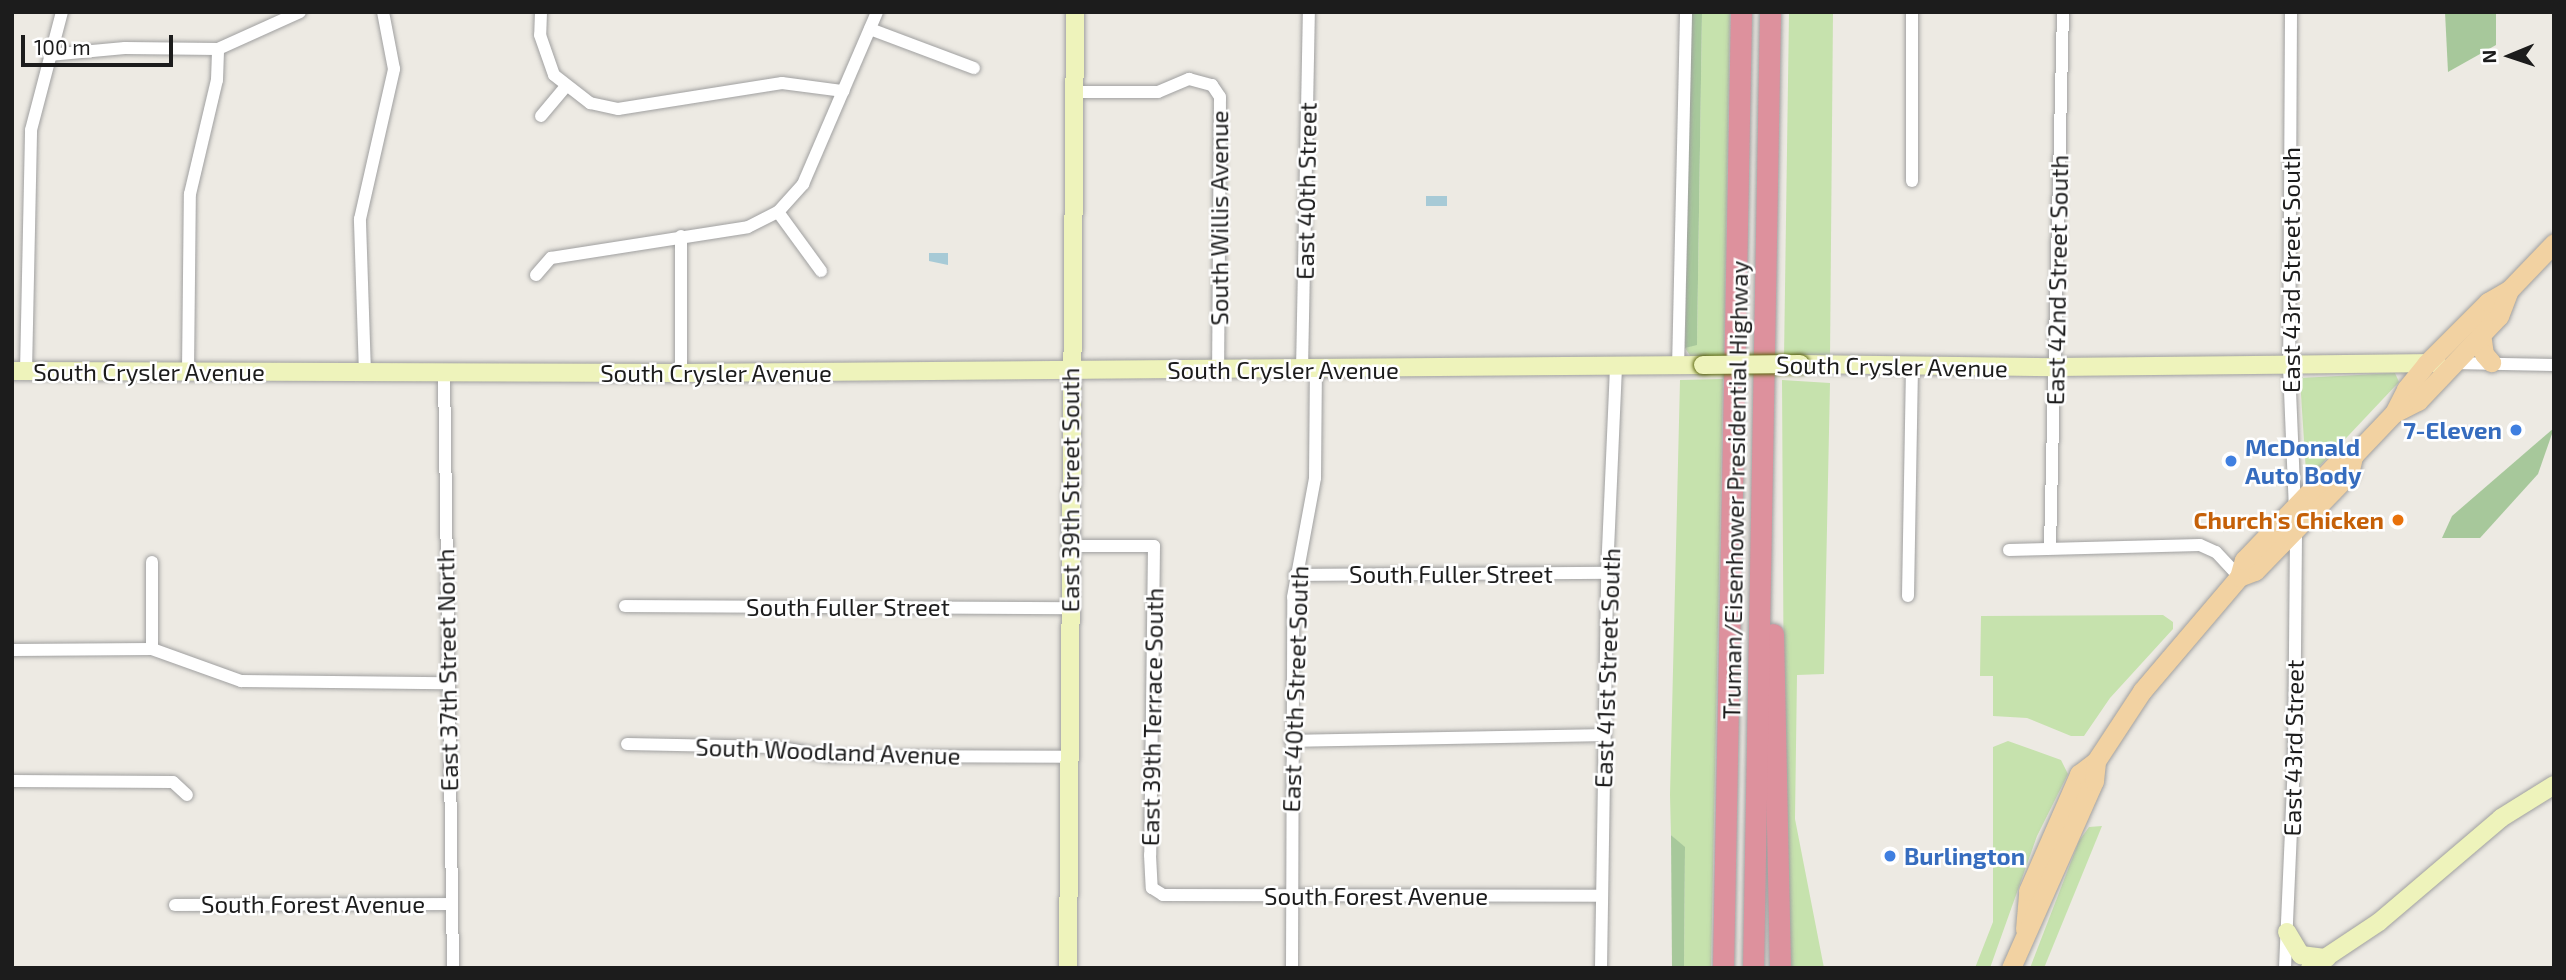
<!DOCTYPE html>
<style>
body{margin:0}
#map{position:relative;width:2566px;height:980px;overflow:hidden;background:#edeae3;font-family:"Exo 2",sans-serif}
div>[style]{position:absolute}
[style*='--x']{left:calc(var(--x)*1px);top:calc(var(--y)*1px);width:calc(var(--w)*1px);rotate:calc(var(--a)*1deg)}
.grass>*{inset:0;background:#c6e2ad}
.forest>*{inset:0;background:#a7c89b}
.water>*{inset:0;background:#a7cad6}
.roads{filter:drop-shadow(0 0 2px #a0a0a0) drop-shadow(0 0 2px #a0a0a0)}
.street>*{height:12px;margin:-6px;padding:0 6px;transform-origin:6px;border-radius:6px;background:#fff}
.secondary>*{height:18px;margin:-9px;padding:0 9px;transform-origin:9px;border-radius:9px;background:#eef3bb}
.primary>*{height:19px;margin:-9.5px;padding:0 9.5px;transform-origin:9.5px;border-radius:9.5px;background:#f2d2a2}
.highway>*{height:21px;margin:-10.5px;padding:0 10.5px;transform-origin:10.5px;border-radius:10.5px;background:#dd919d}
.bridges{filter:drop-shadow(0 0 2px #5b670f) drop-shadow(0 0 2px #5b670f)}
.secondary-bridge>*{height:18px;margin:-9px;padding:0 9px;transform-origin:9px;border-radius:9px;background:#eef3bb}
.dots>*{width:19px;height:19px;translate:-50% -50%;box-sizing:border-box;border:4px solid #fff;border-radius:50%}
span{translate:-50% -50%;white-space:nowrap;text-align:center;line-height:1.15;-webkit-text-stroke:5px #fff;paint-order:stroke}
.street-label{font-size:24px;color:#1c1c1c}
.shop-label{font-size:24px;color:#366cbe;font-weight:700}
.right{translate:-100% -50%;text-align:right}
.left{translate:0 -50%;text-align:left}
.food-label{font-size:24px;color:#c56008;font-weight:700}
.frame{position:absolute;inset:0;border:14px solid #1c1c1c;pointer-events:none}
.north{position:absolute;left:2475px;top:21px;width:70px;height:70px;-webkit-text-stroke:5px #fff;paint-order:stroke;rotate:268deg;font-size:19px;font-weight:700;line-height:28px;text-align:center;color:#1c1c1c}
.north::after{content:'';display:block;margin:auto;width:24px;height:32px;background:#1c1c1c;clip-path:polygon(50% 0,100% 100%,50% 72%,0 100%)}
.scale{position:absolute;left:21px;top:35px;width:152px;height:32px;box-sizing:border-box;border:4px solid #1c1c1c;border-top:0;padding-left:9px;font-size:21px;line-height:24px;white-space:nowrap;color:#1c1c1c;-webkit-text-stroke:5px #fff;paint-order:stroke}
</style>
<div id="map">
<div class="grass">
<div style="clip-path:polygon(1702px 12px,1730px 12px,1724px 359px,1691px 357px,1685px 348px,1697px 344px)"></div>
<div style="clip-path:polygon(1789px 12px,1833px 12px,1830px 359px,1784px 358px)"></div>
<div style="clip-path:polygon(2395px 373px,2399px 382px,2315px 471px,2306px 473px,2300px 378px)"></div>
<div style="clip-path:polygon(1723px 379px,1711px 968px,1684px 968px,1685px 848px,1671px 835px,1670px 795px,1680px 380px)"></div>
<div style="clip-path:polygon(1782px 380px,1830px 383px,1824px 674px,1797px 675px,1795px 819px,1824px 968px,1791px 968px,1784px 737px)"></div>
<div style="clip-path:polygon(2163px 615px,2173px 622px,2173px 629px,2110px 698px,2084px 736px,2071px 736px,2027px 718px,1993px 716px,1993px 676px,1980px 676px,1981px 616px)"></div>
<div style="clip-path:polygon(2008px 741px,2061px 760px,2068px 774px,2037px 836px,1990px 968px,1975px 968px,1993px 922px,1993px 747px)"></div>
<div style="clip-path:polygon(2102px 826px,2044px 968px,2030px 968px,2079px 841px,2089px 827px)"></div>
</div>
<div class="forest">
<div style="clip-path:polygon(1691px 12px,1702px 12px,1697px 345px,1685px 348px)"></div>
<div style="clip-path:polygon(2445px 12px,2496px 12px,2496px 45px,2448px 72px)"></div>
<div style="clip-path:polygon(2554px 428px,2538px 474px,2480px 538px,2442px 538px,2452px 516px)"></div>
<div style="clip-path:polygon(1671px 835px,1685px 847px,1684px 968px,1672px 968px)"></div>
</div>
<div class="water">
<div style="clip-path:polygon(1426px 196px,1447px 196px,1447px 206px,1426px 206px)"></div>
<div style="clip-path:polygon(929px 253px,948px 253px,948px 265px,929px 261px)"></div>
</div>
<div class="roads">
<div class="street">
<div style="--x:541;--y:12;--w:23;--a:92"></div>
<div style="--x:540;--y:35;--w:42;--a:70.7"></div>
<div style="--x:554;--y:75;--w:46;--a:37.9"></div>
<div style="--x:590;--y:103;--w:29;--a:12"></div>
<div style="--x:618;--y:109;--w:166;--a:-9"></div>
<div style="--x:782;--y:83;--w:62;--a:7.5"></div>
<div style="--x:2291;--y:12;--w:355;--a:90.3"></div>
<div style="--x:2289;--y:367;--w:142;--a:87.6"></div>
<div style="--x:870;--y:29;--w:111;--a:20.6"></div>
<div style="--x:49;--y:55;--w:76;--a:-5.3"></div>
<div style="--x:125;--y:48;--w:93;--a:0.6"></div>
<div style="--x:218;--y:49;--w:90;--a:-24.3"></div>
<div style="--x:1074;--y:92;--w:84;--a:0"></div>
<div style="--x:1158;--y:92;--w:34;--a:-23"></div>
<div style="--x:1189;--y:79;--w:24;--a:15"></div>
<div style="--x:1212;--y:85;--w:14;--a:56"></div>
<div style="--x:1220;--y:97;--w:273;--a:90.4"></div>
<div style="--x:541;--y:116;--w:38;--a:-50"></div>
<div style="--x:1912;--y:181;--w:169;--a:-90"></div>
<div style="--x:778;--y:212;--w:73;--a:53.9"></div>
<div style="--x:536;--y:275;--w:23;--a:-49"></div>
<div style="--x:551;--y:258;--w:199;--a:-8.9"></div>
<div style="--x:748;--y:227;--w:34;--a:-27"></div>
<div style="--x:778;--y:212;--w:38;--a:-48"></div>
<div style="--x:803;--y:184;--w:187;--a:-66.7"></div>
<div style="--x:2453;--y:363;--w:101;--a:1.1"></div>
<div style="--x:1678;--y:368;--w:356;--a:-88.7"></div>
<div style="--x:1302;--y:370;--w:358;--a:-88.9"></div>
<div style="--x:26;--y:372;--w:242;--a:-88.8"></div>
<div style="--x:31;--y:130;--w:122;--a:-75.3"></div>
<div style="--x:188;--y:372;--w:178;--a:-89.4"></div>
<div style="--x:190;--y:194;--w:117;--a:-76.7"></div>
<div style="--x:217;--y:80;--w:31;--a:-88"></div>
<div style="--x:365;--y:373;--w:154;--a:-91.9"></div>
<div style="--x:360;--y:219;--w:154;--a:-77.2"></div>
<div style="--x:394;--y:69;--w:58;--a:-100.9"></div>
<div style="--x:444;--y:373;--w:595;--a:89.13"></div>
<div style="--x:681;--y:373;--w:137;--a:-90"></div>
<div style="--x:1070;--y:546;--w:84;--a:0"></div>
<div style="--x:1154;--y:546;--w:309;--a:90.7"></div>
<div style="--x:1150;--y:855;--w:33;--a:87"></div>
<div style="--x:1152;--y:888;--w:13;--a:32"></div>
<div style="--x:1163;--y:895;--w:439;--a:0.1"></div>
<div style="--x:2050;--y:547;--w:535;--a:-88.61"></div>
<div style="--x:2009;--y:550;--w:191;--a:-1.5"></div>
<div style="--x:2200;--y:545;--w:17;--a:24"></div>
<div style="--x:2216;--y:552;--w:34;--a:47"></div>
<div style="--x:1295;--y:575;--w:312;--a:-0.4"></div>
<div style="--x:1908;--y:596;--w:229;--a:-89"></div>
<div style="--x:625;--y:606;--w:445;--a:0.3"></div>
<div style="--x:152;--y:649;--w:87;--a:-90"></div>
<div style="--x:12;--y:650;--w:140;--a:-0.4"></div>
<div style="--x:152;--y:649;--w:95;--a:19.8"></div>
<div style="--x:241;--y:681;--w:205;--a:0.6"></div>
<div style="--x:1291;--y:741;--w:312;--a:-1.1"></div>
<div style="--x:627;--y:744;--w:148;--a:1.2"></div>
<div style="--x:775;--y:747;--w:56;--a:9.3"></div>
<div style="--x:830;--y:756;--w:240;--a:0.2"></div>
<div style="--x:12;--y:781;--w:161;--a:0.4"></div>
<div style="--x:173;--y:782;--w:19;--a:43"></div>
<div style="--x:175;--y:905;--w:276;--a:-0.2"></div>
<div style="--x:1292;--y:968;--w:371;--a:-89.8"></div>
<div style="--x:1293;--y:597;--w:121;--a:-79.5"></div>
<div style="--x:1315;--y:478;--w:109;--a:-89.5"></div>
<div style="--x:1601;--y:968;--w:395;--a:-89.1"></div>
<div style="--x:1607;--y:573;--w:205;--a:-87.5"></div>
<div style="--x:2285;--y:968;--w:204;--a:-87.5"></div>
<div style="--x:2294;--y:764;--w:237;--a:-89.5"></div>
</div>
<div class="secondary">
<div style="--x:1800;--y:364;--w:256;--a:0.7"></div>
<div style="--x:2056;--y:367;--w:381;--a:-0.6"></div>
<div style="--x:12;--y:371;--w:669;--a:0.17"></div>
<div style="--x:681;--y:373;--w:1022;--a:-0.45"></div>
<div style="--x:2287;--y:932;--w:27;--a:59"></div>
<div style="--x:2301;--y:955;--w:26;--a:7"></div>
<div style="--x:1068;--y:968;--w:956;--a:-89.58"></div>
<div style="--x:2310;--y:968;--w:83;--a:-33.7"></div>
<div style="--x:2379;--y:922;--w:160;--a:-40.4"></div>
<div style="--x:2501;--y:818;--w:62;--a:-31.9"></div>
</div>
<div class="primary">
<div style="--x:2481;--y:333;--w:21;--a:82"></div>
<div style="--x:2484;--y:354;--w:11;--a:49"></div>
<div style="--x:2394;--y:413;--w:27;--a:-63"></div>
<div style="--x:2406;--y:389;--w:32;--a:-51"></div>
<div style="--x:2426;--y:364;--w:88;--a:-45"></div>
<div style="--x:2488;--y:302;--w:24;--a:-30"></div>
<div style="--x:2509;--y:290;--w:65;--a:-46.2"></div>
<div style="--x:2239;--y:577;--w:17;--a:-21"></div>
<div style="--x:2255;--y:571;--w:135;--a:-45.9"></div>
<div style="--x:2349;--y:474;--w:18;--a:-77"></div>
<div style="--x:2353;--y:456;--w:59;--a:-46.4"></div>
<div style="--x:2394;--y:413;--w:27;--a:-27"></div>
<div style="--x:2418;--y:401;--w:117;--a:-46.4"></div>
<div style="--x:2499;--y:316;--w:28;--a:-69"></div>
<div style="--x:2025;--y:929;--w:38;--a:-85"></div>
<div style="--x:2028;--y:891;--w:128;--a:-66.4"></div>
<div style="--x:2079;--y:774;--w:21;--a:-37"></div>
<div style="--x:2096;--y:761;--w:84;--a:-56.7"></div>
<div style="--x:2142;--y:691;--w:150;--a:-49.6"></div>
<div style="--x:2239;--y:577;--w:18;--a:-74"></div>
<div style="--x:2244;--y:560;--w:139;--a:-46.2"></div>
<div style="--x:2340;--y:460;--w:14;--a:-17"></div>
<div style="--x:2011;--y:968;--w:205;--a:-66.1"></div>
<div style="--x:2094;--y:781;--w:20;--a:-84"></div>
</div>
<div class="highway">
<div style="--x:1773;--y:634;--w:334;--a:88.8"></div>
<div style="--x:1723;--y:968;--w:956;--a:-88.92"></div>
<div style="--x:1753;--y:968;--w:956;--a:-88.98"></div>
</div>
</div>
<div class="bridges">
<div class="secondary-bridge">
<div style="--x:1703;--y:365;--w:97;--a:-0.6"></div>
</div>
</div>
<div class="dots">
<div style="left:2516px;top:430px;background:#3f7fe0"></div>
<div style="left:2231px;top:461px;background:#3f7fe0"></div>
<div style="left:2398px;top:520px;background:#e8710a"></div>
<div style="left:1890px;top:856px;background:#3f7fe0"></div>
</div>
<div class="street-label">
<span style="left:1306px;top:191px;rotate:-89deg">East 40th Street</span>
<span style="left:1219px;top:218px;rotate:-90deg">South Willis Avenue</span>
<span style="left:2291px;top:270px;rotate:-90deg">East 43rd Street South</span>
<span style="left:2057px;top:280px;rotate:-89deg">East 42nd Street South</span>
<span style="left:1892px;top:366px;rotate:1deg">South Crysler Avenue</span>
<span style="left:1283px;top:370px">South Crysler Avenue</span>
<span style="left:149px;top:372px">South Crysler Avenue</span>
<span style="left:716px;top:373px">South Crysler Avenue</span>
<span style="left:1070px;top:490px;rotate:-90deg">East 39th Street South</span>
<span style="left:1735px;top:490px;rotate:-89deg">Truman/Eisenhower Presidential Highway</span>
<span style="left:1451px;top:574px">South Fuller Street</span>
<span style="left:848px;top:607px">South Fuller Street</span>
<span style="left:1607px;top:668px;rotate:-88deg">East 41st Street South</span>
<span style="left:447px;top:670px;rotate:-91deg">East 37th Street North</span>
<span style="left:1295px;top:689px;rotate:-88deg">East 40th Street South</span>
<span style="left:1152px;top:717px;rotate:-89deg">East 39th Terrace South</span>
<span style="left:2293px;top:748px;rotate:-89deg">East 43rd Street</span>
<span style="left:828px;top:751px;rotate:2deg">South Woodland Avenue</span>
<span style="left:1376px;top:896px">South Forest Avenue</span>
<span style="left:313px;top:904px">South Forest Avenue</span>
</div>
<div class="shop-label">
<span class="right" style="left:2502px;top:430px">7-Eleven</span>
<span class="left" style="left:2245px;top:461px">McDonald<br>Auto Body</span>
<span class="left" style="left:1904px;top:856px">Burlington</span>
</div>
<div class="food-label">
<span class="right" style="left:2384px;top:520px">Church's Chicken</span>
</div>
<div class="frame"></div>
<div class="north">N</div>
<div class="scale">100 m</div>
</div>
